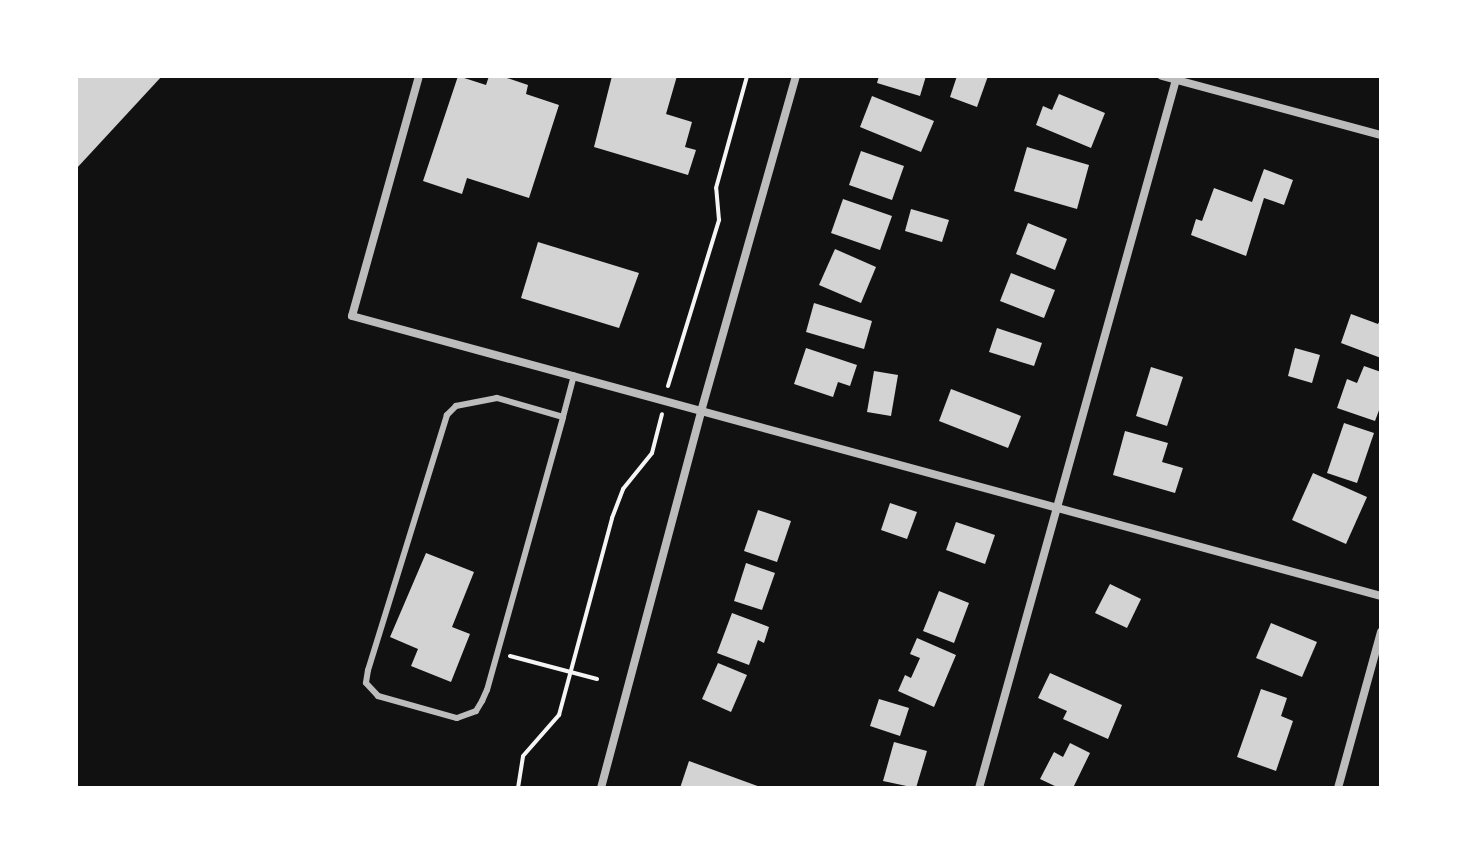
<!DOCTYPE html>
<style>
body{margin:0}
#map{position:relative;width:1457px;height:864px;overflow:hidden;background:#111;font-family:Raleway,sans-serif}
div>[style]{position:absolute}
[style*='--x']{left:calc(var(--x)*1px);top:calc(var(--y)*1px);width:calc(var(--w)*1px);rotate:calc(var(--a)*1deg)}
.building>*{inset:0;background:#d3d3d3}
.path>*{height:4px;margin:-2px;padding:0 2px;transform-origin:2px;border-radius:2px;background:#f5f5f5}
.service>*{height:6px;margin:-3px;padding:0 3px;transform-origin:3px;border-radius:3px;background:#bcbcbc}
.minor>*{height:8px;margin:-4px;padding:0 4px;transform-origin:4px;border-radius:4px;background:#bcbcbc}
span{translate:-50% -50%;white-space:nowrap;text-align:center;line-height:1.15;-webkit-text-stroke:6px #fff;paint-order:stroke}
.frame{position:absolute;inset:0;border:78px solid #fff;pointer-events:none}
</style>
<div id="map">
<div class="building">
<div style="clip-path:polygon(76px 76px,162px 76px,76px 169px)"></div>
<div style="clip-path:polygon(458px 76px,486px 85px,489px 76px,501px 76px,528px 85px,526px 94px,559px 105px,529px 198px,467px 178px,462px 194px,423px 181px)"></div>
<div style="clip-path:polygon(612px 76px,677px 76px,666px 114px,692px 122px,685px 147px,696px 150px,688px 175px,594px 147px)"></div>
<div style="clip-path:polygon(879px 76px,926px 76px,920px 96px,877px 83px)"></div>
<div style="clip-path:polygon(957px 76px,988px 76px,977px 107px,950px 97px)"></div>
<div style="clip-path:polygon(1059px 94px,1105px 113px,1091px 148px,1036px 125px,1043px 106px,1052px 110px)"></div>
<div style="clip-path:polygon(872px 96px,934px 121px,921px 152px,860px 127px)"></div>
<div style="clip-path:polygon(1027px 147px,1089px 165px,1077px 209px,1014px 191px)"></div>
<div style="clip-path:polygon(861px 151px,904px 166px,892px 200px,849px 185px)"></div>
<div style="clip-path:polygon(1264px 169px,1293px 180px,1284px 205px,1264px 198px,1246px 256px,1191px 235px,1196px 219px,1202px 221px,1214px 188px,1252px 202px)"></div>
<div style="clip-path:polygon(843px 199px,892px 216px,880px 250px,831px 233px)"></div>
<div style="clip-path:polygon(911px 209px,949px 220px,942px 242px,905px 231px)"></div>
<div style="clip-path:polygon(1028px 223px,1067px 239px,1055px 270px,1016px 254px)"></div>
<div style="clip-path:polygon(538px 242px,639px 273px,619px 328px,521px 298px)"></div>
<div style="clip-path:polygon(835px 249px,876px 267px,861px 303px,819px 285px)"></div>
<div style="clip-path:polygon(1011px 273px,1055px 290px,1044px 318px,1000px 301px)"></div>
<div style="clip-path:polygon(814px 303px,872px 321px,864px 349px,806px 332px)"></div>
<div style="clip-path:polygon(1351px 314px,1378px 324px,1381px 318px,1381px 358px,1341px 343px)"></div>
<div style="clip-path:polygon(997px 328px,1042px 343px,1034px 366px,989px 352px)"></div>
<div style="clip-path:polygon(806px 348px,857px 365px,850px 386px,838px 382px,833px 397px,794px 384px)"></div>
<div style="clip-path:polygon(1295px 348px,1320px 355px,1312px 383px,1288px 376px)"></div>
<div style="clip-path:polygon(1364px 366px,1381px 372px,1381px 405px,1375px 421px,1337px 408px,1347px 379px,1357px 383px)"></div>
<div style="clip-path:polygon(1151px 367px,1183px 377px,1167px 426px,1136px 416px)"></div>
<div style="clip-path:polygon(874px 371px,898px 375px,891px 416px,867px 412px)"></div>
<div style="clip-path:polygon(951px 389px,1021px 416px,1008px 448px,939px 421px)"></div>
<div style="clip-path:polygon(1344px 423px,1374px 433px,1357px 483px,1327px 473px)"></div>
<div style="clip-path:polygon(1125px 431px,1168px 443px,1162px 462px,1183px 468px,1175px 493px,1113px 475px)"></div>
<div style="clip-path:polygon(1313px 473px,1367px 497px,1346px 544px,1292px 520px)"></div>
<div style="clip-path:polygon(890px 503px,917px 512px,907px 539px,881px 530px)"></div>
<div style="clip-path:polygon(758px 510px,791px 521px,777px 562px,744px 551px)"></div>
<div style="clip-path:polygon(956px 522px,995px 535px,985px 564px,946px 550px)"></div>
<div style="clip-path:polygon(426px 553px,474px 572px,452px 627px,470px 634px,451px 682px,411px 666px,418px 649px,390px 637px)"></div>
<div style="clip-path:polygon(746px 563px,775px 573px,762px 610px,734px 601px)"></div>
<div style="clip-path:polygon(1110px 584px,1141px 599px,1127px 628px,1095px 613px)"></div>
<div style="clip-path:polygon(939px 591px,969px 603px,954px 643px,923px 631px)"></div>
<div style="clip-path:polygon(732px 613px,769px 627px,764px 643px,758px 640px,749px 665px,717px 653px)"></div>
<div style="clip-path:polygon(1271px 623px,1317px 642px,1302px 677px,1256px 658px)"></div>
<div style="clip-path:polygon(917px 638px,956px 655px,934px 707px,898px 691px,905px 675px,911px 678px,920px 658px,910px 654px)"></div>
<div style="clip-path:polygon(718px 663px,747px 675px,731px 712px,702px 699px)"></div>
<div style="clip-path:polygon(1050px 673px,1122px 705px,1108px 739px,1063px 719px,1067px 711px,1038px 698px)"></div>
<div style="clip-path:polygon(1261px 689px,1287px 698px,1281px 716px,1293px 721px,1276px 771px,1237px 757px)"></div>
<div style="clip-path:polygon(879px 699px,909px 708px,900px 736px,870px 726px)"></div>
<div style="clip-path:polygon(894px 742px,927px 751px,916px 788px,883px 781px)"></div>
<div style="clip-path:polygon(1070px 743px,1090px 753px,1073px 788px,1059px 788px,1040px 779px,1054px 752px,1063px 757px)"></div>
<div style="clip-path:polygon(689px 761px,763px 788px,680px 788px)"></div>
</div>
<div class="path">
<div style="--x:668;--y:386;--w:174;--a:-72.9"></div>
<div style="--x:719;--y:220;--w:32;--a:-95"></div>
<div style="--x:716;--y:188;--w:116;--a:-74.5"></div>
<div style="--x:510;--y:656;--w:90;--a:14.8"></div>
<div style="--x:518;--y:788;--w:32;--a:-81"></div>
<div style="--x:523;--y:756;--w:55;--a:-48.7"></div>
<div style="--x:559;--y:715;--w:204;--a:-74.9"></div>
<div style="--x:612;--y:518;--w:31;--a:-69"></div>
<div style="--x:623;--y:489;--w:46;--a:-51.1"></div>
<div style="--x:652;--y:453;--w:40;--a:-75.6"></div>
</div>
<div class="service">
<div style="--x:563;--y:417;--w:69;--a:-163.9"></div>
<div style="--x:497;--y:398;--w:42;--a:169"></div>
<div style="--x:456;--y:406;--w:13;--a:135"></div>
<div style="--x:447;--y:415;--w:267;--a:107.2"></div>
<div style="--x:368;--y:670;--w:13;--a:99"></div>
<div style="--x:366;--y:683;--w:18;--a:47"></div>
<div style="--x:378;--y:696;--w:82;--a:15.6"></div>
<div style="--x:457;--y:718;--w:20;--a:-20"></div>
<div style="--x:476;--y:711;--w:12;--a:-59"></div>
<div style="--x:482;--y:701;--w:12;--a:-66"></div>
<div style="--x:487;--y:690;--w:283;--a:-74.4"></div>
<div style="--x:563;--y:417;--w:43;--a:-75.3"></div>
</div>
<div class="minor">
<div style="--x:419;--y:76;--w:249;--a:105.6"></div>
<div style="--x:352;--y:316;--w:1066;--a:15.22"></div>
<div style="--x:1162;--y:76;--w:227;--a:15.1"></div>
<div style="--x:601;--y:788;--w:393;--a:-75.1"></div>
<div style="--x:702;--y:408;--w:345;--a:-74.2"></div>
<div style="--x:979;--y:788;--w:739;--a:-74.46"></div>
<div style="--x:1338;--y:788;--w:162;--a:-74.6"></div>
</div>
<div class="frame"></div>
</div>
